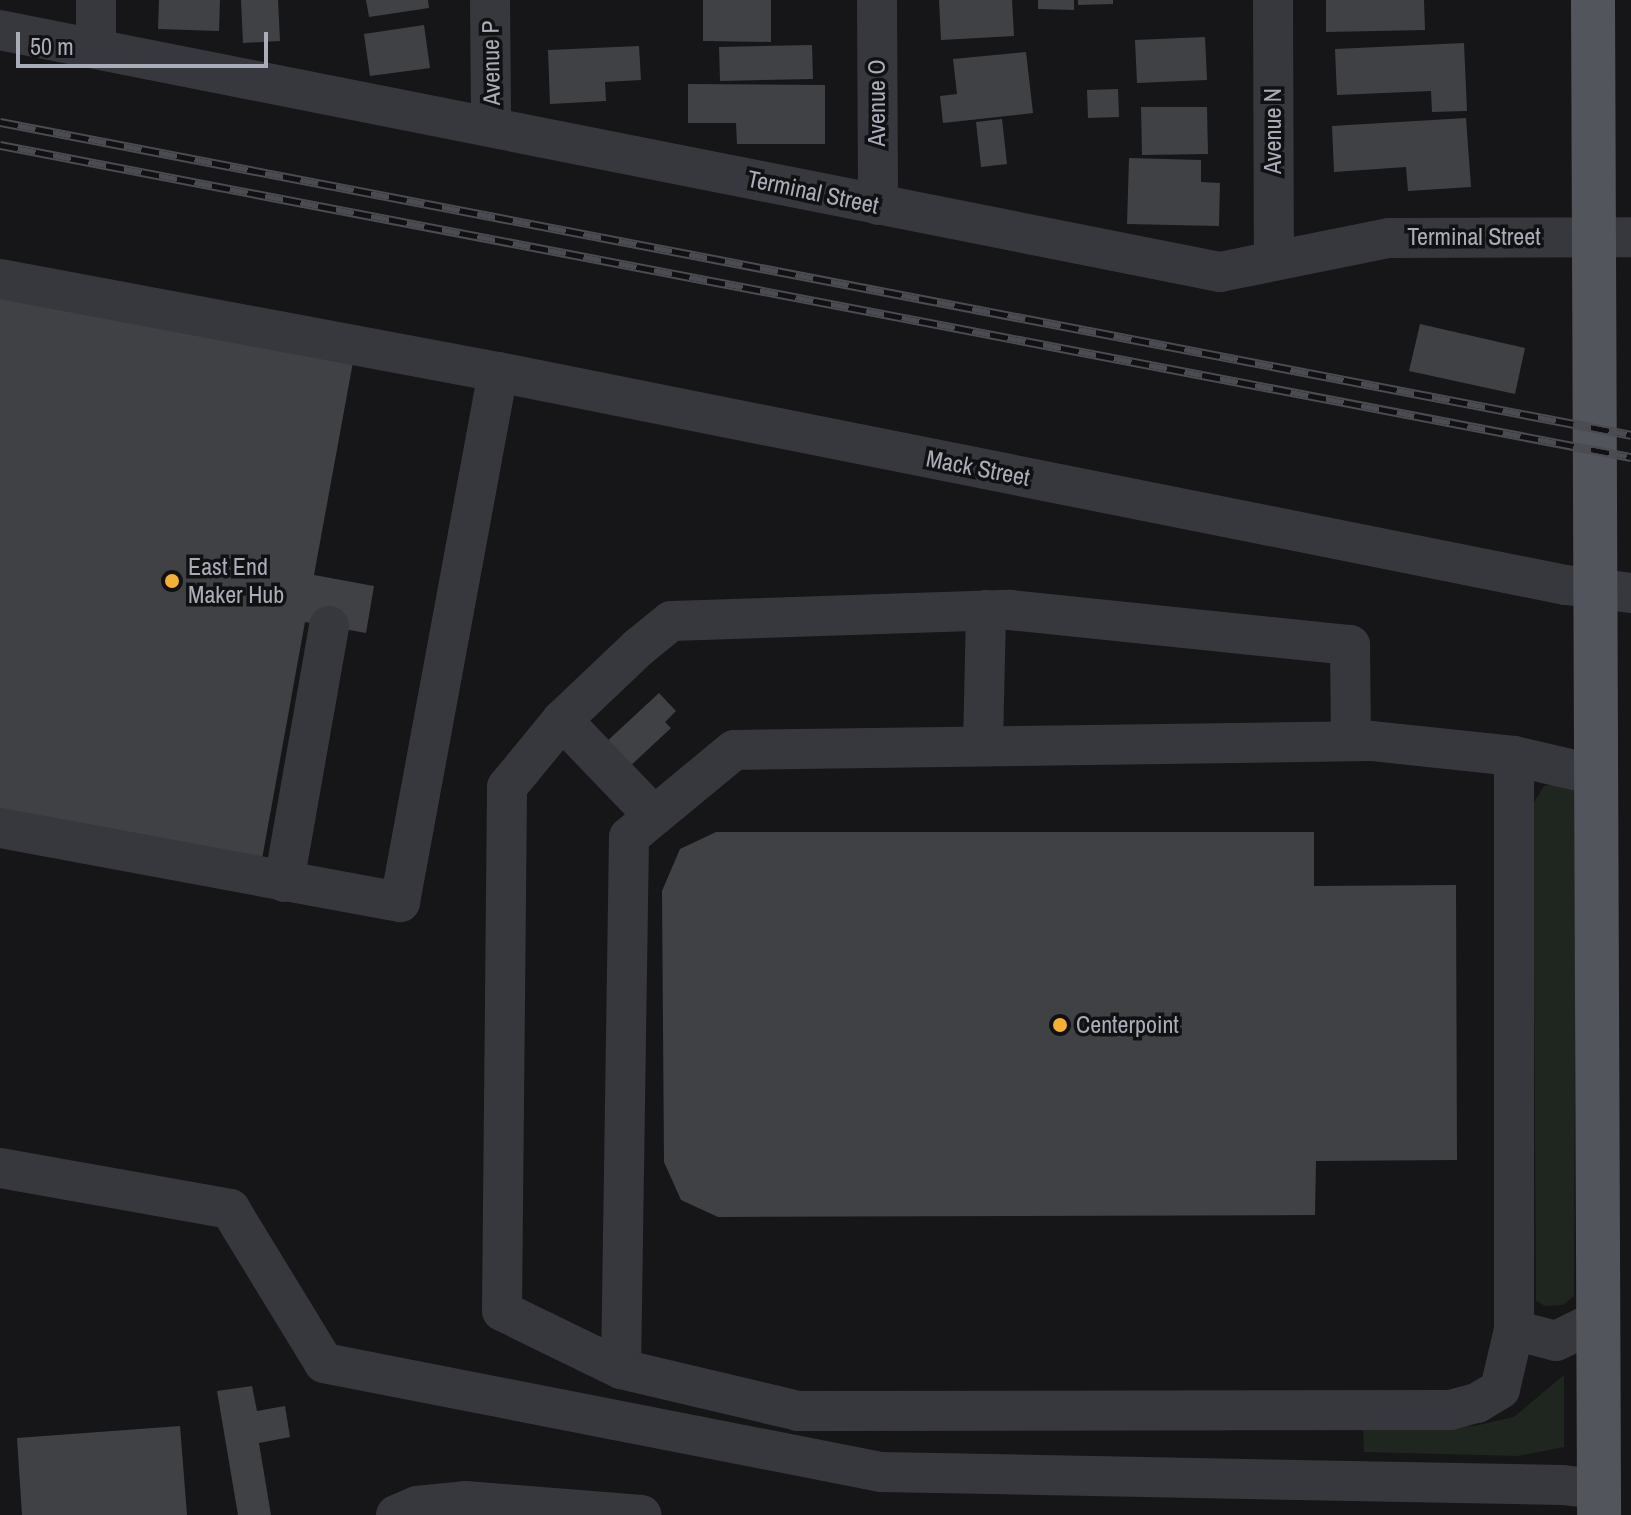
<!DOCTYPE html>
<style>
body{margin:0}
#map{position:relative;width:1631px;height:1515px;overflow:hidden;background:#161618;font-family:"Archivo Narrow",sans-serif}
div>[style]{position:absolute}
[style*='--x']{left:calc(var(--x)*1px);top:calc(var(--y)*1px);width:calc(var(--w)*1px);rotate:calc(var(--a)*1deg)}
.green>*{inset:0;background:#1e261f}
.building>*{inset:0;background:#404145}
.minor>*{height:40px;margin:-20px;padding:0 20px;transform-origin:20px;border-radius:20px;background:#37383d}
.major>*{height:44px;margin:-22px;padding:0 22px;transform-origin:22px;border-radius:22px;background:#53555c}
.rail>*{height:9px;margin-top:-4.5px;transform-origin:0;background:repeating-linear-gradient(90deg,#111113 0 18px,#4a4c52 0 36px);box-sizing:border-box;border-block:2px solid #4a4c52}
.dots>*{width:22px;height:22px;translate:-50% -50%;box-sizing:border-box;border:4px solid #111113;border-radius:50%}
span{translate:-50% -50%;white-space:nowrap;text-align:center;line-height:1.15;-webkit-text-stroke:7px #111113;paint-order:stroke}
.street-label{font-size:24px;color:#a8adb8}
.poi-label{font-size:24px;color:#a8adb8}
.left{translate:0 -50%;text-align:left}
.scale{position:absolute;left:16px;top:32px;width:252px;height:36px;box-sizing:border-box;border:4px solid #a8adb8;border-top:0;padding-left:10px;font-size:24px;line-height:28px;white-space:nowrap;color:#a8adb8;-webkit-text-stroke:6px #111113;paint-order:stroke}
</style>
<div id="map">
<div class="green">
<div style="clip-path:polygon(1562px 783px,1576px 792px,1574px 1296px,1563px 1305px,1545px 1306px,1536px 1301px,1533px 804px,1544px 786px)"></div>
<div style="clip-path:polygon(1564px 1375px,1564px 1447px,1518px 1456px,1364px 1452px,1363px 1427px,1474px 1426px,1514px 1417px)"></div>
</div>
<div class="building">
<div style="clip-path:polygon(159px 0,220px 0,219px 31px,158px 29px)"></div>
<div style="clip-path:polygon(241px 0,278px 0,280px 41px,243px 43px)"></div>
<div style="clip-path:polygon(366px 0,428px 0,429px 8px,369px 17px)"></div>
<div style="clip-path:polygon(703px 0,771px 0,771px 42px,703px 41px)"></div>
<div style="clip-path:polygon(939px 0,1012px 0,1014px 36px,941px 40px)"></div>
<div style="clip-path:polygon(1038px 0,1074px 0,1074px 10px,1038px 9px)"></div>
<div style="clip-path:polygon(1078px 0,1113px 0,1113px 4px,1078px 5px)"></div>
<div style="clip-path:polygon(1326px 0,1424px 0,1425px 30px,1326px 32px)"></div>
<div style="clip-path:polygon(424px 25px,430px 68px,370px 76px,364px 34px)"></div>
<div style="clip-path:polygon(1205px 37px,1207px 80px,1137px 83px,1135px 40px)"></div>
<div style="clip-path:polygon(1464px 43px,1467px 111px,1432px 112px,1431px 91px,1337px 95px,1335px 49px)"></div>
<div style="clip-path:polygon(812px 45px,813px 79px,720px 81px,719px 47px)"></div>
<div style="clip-path:polygon(639px 46px,641px 80px,605px 82px,606px 101px,550px 104px,548px 50px)"></div>
<div style="clip-path:polygon(1026px 52px,1033px 113px,943px 123px,940px 96px,957px 94px,953px 59px)"></div>
<div style="clip-path:polygon(688px 84px,825px 85px,825px 144px,737px 144px,736px 123px,688px 123px)"></div>
<div style="clip-path:polygon(1118px 89px,1119px 117px,1088px 118px,1087px 90px)"></div>
<div style="clip-path:polygon(1141px 107px,1207px 107px,1208px 154px,1142px 155px)"></div>
<div style="clip-path:polygon(1466px 118px,1471px 187px,1408px 191px,1406px 167px,1334px 172px,1332px 126px)"></div>
<div style="clip-path:polygon(1002px 119px,1007px 164px,981px 167px,976px 122px)"></div>
<div style="clip-path:polygon(1129px 158px,1201px 160px,1201px 182px,1220px 183px,1219px 226px,1127px 224px)"></div>
<div style="clip-path:polygon(0 295px,353px 362px,314px 575px,374px 586px,366px 633px,305px 622px,262px 859px,0 810px)"></div>
<div style="clip-path:polygon(1420px 324px,1525px 348px,1515px 394px,1409px 371px)"></div>
<div style="clip-path:polygon(659px 693px,676px 711px,665px 722px,671px 728px,627px 769px,604px 744px)"></div>
<div style="clip-path:polygon(716px 832px,1314px 832px,1314px 886px,1456px 885px,1457px 1160px,1316px 1161px,1315px 1215px,718px 1217px,681px 1200px,664px 1162px,662px 891px,680px 849px)"></div>
<div style="clip-path:polygon(252px 1386px,257px 1411px,285px 1406px,290px 1437px,259px 1443px,271px 1515px,238px 1515px,217px 1391px)"></div>
<div style="clip-path:polygon(180px 1426px,187px 1515px,22px 1515px,17px 1438px)"></div>
</div>
<div class="minor">
<div style="--x:490;--y:0;--w:126;--a:89.5"></div>
<div style="--x:877;--y:0;--w:205;--a:89.7"></div>
<div style="--x:1273;--y:0;--w:261;--a:89.8"></div>
<div style="--x:0;--y:30;--w:1244;--a:11.22"></div>
<div style="--x:1220;--y:272;--w:172;--a:-11.4"></div>
<div style="--x:1389;--y:238;--w:242;--a:-0.2"></div>
<div style="--x:96;--y:48;--w:48;--a:-90"></div>
<div style="--x:0;--y:279;--w:507;--a:10.58"></div>
<div style="--x:562;--y:720;--w:132;--a:46.2"></div>
<div style="--x:983;--y:745;--w:135;--a:-88.7"></div>
<div style="--x:1514;--y:756;--w:144;--a:-174"></div>
<div style="--x:1371;--y:741;--w:637;--a:179.19"></div>
<div style="--x:734;--y:750;--w:136;--a:140.4"></div>
<div style="--x:629;--y:837;--w:532;--a:90.86"></div>
<div style="--x:621;--y:1369;--w:182;--a:13.3"></div>
<div style="--x:798;--y:1411;--w:652;--a:-0.09"></div>
<div style="--x:1450;--y:1410;--w:28;--a:-15"></div>
<div style="--x:1477;--y:1403;--w:27;--a:-31"></div>
<div style="--x:1500;--y:1389;--w:61;--a:-76.7"></div>
<div style="--x:1596;--y:775;--w:84;--a:-167"></div>
<div style="--x:1514;--y:756;--w:574;--a:90"></div>
<div style="--x:1514;--y:1330;--w:43;--a:14.7"></div>
<div style="--x:1556;--y:1341;--w:46;--a:-26"></div>
<div style="--x:0;--y:828;--w:407;--a:10.5"></div>
<div style="--x:400;--y:902;--w:539;--a:-79.52"></div>
<div style="--x:498;--y:372;--w:1089;--a:11.28"></div>
<div style="--x:1566;--y:585;--w:65;--a:7"></div>
<div style="--x:284;--y:882;--w:260;--a:-80"></div>
<div style="--x:0;--y:1168;--w:234;--a:10.1"></div>
<div style="--x:230;--y:1209;--w:180;--a:58.6"></div>
<div style="--x:324;--y:1363;--w:568;--a:11.07"></div>
<div style="--x:881;--y:1472;--w:682;--a:1.09"></div>
<div style="--x:1563;--y:1485;--w:35;--a:7"></div>
<div style="--x:621;--y:1369;--w:132;--a:-154"></div>
<div style="--x:502;--y:1311;--w:524;--a:-89.45"></div>
<div style="--x:507;--y:787;--w:87;--a:-50.6"></div>
<div style="--x:562;--y:720;--w:106;--a:-43.5"></div>
<div style="--x:639;--y:647;--w:41;--a:-39.1"></div>
<div style="--x:671;--y:621;--w:339;--a:-1.9"></div>
<div style="--x:1010;--y:610;--w:342;--a:5.9"></div>
<div style="--x:1350;--y:645;--w:96;--a:89.4"></div>
<div style="--x:396;--y:1515;--w:23;--a:-23"></div>
<div style="--x:417;--y:1506;--w:48;--a:-5.9"></div>
<div style="--x:465;--y:1501;--w:177;--a:4.5"></div>
</div>
<div class="major">
<div style="--x:1593;--y:0;--w:1515;--a:89.77"></div>
</div>
<div class="rail">
<div style="--x:0;--y:122;--w:1661;--a:10.86"></div>
<div style="--x:0;--y:145;--w:1661;--a:10.83"></div>
</div>
<div class="dots">
<div style="left:172px;top:581px;background:#f2b134"></div>
<div style="left:1060px;top:1025px;background:#f2b134"></div>
</div>
<div class="street-label">
<span style="left:491px;top:63px;rotate:-91deg">Avenue P</span>
<span style="left:877px;top:103px;rotate:-90deg">Avenue O</span>
<span style="left:1273px;top:131px;rotate:-90deg">Avenue N</span>
<span style="left:813px;top:192px;rotate:12deg">Terminal Street</span>
<span style="left:1474px;top:237px">Terminal Street</span>
<span style="left:978px;top:468px;rotate:11deg">Mack Street</span>
</div>
<div class="poi-label">
<span class="left" style="left:188px;top:581px">East End<br>Maker Hub</span>
<span class="left" style="left:1076px;top:1025px">Centerpoint</span>
</div>
<div class="scale">50 m</div>
</div>
